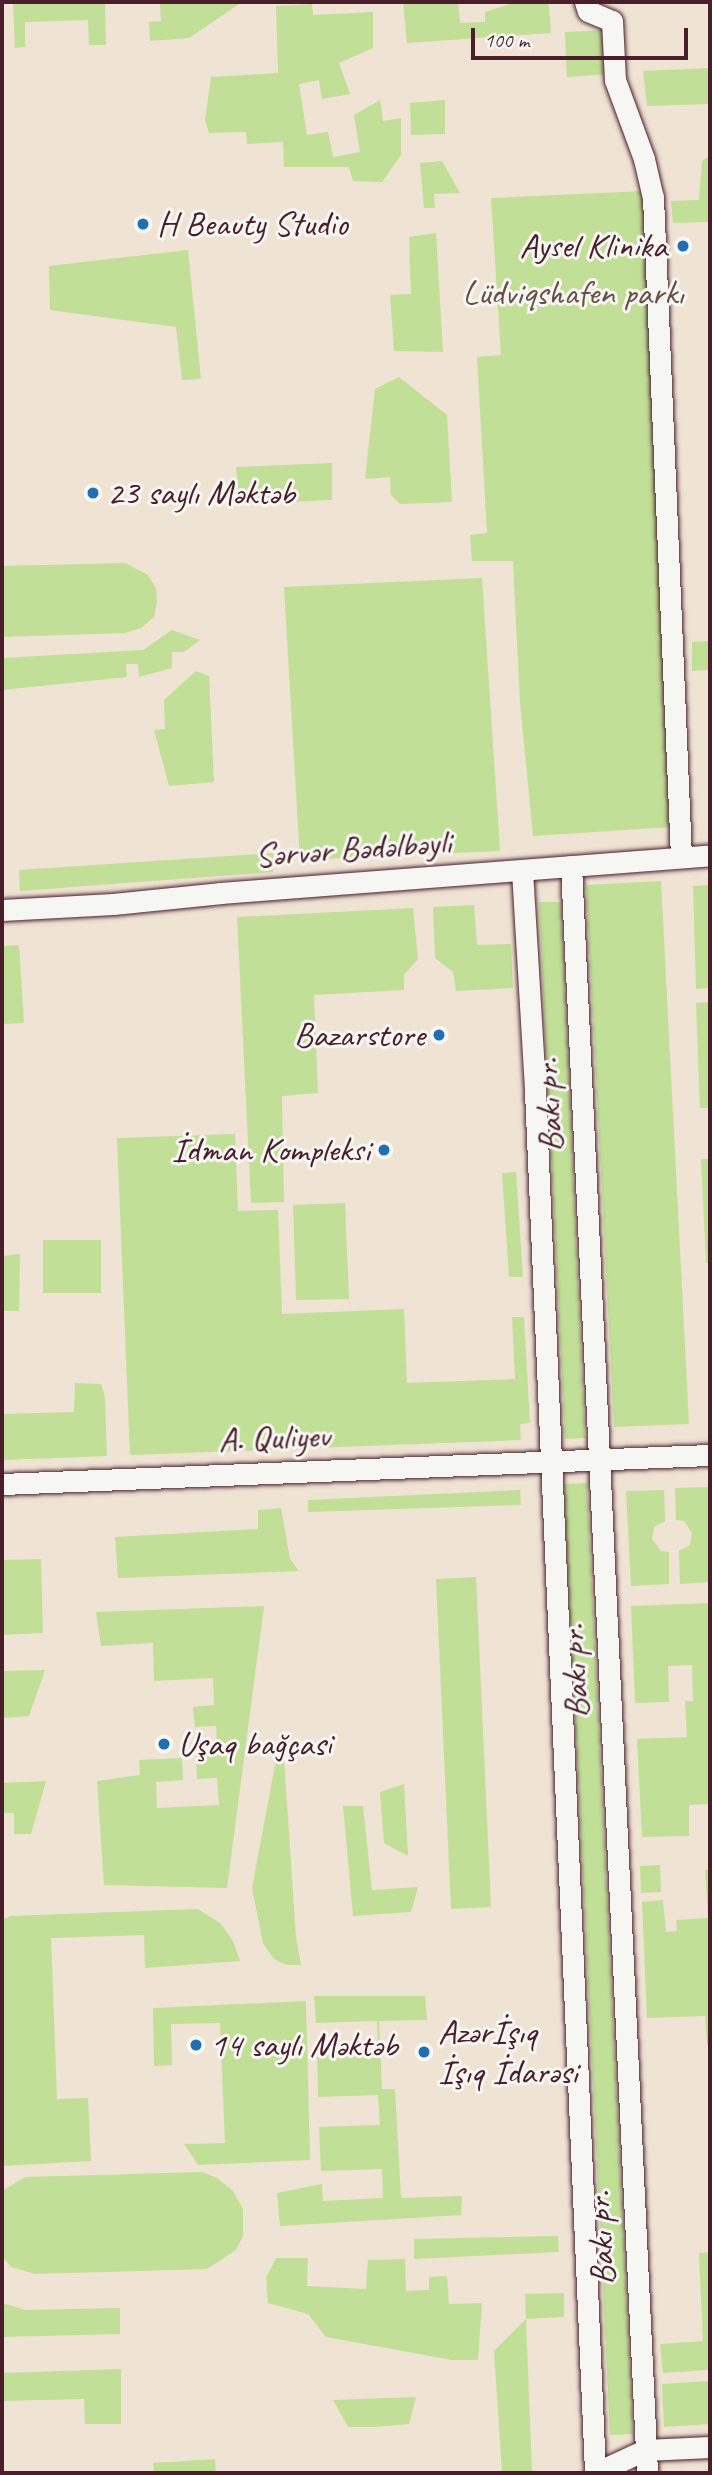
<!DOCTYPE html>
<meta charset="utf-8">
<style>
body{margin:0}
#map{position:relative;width:712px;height:2475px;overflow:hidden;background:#efe3d4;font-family:Caveat,sans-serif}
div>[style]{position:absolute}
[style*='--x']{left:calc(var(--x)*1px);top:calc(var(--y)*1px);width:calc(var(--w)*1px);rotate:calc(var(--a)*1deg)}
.green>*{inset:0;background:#c1df97}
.roads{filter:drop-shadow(0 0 2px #4a1f2b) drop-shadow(0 0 2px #4a1f2b)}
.minor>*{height:21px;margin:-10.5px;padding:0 10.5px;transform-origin:10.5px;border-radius:10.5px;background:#f6f6f2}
.dots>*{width:19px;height:19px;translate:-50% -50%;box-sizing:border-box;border:4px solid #f6f6f2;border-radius:50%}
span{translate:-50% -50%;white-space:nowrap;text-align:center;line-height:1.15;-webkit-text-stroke:6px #f6f6f2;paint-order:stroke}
.poi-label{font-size:35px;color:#4a1f2b}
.left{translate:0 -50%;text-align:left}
.right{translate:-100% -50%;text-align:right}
.park-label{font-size:35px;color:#684f46}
.street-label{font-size:35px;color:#4a1f2b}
.frame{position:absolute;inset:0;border:4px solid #4a1f2b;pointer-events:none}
.scale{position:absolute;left:471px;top:28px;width:217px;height:32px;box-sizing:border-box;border:4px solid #4a1f2b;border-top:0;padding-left:9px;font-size:21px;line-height:24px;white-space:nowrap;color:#4a1f2b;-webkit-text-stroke:5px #f6f6f2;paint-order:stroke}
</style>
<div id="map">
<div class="green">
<div style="clip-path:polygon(13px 2px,105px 2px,106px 45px,89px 45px,88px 20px,25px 22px,25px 47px,15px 48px)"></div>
<div style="clip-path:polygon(173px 2px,242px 2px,189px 38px,150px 41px,149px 22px,161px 21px,160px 4px)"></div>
<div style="clip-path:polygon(403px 2px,458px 2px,460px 23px,485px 22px,485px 12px,516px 2px,544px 2px,549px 5px,551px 33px,407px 43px)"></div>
<div style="clip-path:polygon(312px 4px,313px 15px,373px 12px,373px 48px,339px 63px,350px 94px,322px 99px,319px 80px,299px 84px,307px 135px,328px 132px,333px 157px,360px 152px,354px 115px,380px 100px,383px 121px,401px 118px,401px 155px,382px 182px,353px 181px,349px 167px,284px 167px,283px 142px,247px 144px,246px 132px,209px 133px,205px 120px,211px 77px,278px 73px,276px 6px)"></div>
<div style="clip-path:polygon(605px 30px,609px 74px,567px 77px,565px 32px)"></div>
<div style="clip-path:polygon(710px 68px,710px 104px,647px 106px,643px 71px)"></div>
<div style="clip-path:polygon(445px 100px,445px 134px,411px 135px,410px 103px)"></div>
<div style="clip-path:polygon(710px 156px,710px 224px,710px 222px,673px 223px,671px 201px,699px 200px,702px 161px)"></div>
<div style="clip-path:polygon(442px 161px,460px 193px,434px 194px,435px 208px,424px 208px,420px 163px)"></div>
<div style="clip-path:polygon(644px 191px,672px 827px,533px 836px,520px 702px,513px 561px,472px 561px,470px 535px,487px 533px,477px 357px,501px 355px,491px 198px)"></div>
<div style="clip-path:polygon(436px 233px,443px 352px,394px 351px,390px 295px,411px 294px,409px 237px)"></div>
<div style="clip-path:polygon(188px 250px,201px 379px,182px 380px,176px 327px,50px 310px,49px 266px)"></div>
<div style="clip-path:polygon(399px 377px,447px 415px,452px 502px,400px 504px,391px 495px,390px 477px,365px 479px,375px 389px)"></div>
<div style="clip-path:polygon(332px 463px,332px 500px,240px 504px,236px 467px)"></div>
<div style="clip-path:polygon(125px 563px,148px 575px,156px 588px,157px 602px,154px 617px,141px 628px,125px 633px,2px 637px,2px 566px)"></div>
<div style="clip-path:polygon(482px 578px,500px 851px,300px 860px,284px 587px)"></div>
<div style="clip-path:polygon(172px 630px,200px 640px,184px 652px,172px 652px,172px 668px,139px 677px,138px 664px,126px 664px,127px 677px,2px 690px,2px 658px,143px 650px)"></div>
<div style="clip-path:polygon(710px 641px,710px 670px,692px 671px,692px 642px)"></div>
<div style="clip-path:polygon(196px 671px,209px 676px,214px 782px,169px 786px,154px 730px,165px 729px,164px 700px)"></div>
<div style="clip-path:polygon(273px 853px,273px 872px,20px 891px,19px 870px)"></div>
<div style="clip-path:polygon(661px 881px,689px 1424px,614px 1427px,586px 885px)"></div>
<div style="clip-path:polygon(710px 885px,710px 988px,696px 989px,693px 886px)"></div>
<div style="clip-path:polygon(539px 902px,561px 902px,585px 1438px,565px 1439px)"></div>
<div style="clip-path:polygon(474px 905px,477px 945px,511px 944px,513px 988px,456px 991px,453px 972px,435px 958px,433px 907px)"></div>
<div style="clip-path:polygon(413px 908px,418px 959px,404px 975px,404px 990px,314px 995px,318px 1093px,282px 1096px,284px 1202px,251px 1203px,237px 917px)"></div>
<div style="clip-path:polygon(19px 945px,24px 1023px,2px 1024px,2px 946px)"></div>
<div style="clip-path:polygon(710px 1002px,710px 1108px,700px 1108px,696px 1003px)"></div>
<div style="clip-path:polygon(235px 1134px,238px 1211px,278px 1210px,282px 1314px,404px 1309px,407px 1383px,515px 1379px,512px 1317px,524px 1317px,530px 1423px,520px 1424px,521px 1440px,130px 1455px,117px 1138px)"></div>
<div style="clip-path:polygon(701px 1159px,710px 1159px,710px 1263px,706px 1263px)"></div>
<div style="clip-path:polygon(516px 1172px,523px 1277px,509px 1277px,502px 1173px)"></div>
<div style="clip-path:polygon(345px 1203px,349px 1299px,296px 1300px,293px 1205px)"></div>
<div style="clip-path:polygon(43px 1240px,101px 1240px,101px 1293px,43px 1293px)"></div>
<div style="clip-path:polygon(20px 1254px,19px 1311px,2px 1311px,2px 1256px)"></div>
<div style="clip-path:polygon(75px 1383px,101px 1384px,105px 1397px,107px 1456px,2px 1460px,2px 1414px,74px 1412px)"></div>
<div style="clip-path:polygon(587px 1483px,633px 2434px,610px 2435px,564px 1484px)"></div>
<div style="clip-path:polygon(710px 1487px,710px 1582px,680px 1584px,679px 1551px,690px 1545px,692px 1533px,684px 1521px,676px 1520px,675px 1488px)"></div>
<div style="clip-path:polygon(520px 1490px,521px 1505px,308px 1512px,308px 1500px)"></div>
<div style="clip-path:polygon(664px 1490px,665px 1521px,654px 1527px,652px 1539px,661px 1551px,669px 1552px,669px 1584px,631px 1586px,626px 1491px)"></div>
<div style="clip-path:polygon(281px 1508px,290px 1559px,299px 1571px,118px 1578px,115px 1537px,258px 1529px,258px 1510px)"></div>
<div style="clip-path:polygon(41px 1559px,43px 1633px,2px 1635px,2px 1560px)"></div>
<div style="clip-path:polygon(476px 1577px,491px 1907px,451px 1909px,436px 1579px)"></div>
<div style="clip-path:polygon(710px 1603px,710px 1804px,689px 1805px,689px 1836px,642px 1837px,637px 1739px,687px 1737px,685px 1701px,693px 1701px,692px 1665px,668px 1666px,669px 1702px,635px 1703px,631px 1606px)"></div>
<div style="clip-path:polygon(264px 1606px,227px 1888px,104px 1885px,97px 1781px,140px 1775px,139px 1760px,182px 1758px,183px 1780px,156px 1782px,157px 1808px,219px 1805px,217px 1778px,197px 1779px,196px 1756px,218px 1755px,216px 1726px,195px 1727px,193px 1707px,214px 1705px,213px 1678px,154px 1681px,153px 1643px,101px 1646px,96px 1612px)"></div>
<div style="clip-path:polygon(45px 1670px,29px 1716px,2px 1718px,2px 1671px)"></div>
<div style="clip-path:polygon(282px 1728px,296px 1937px,301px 1965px,287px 1965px,275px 1960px,268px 1951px,263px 1943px,252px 1888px)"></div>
<div style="clip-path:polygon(46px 1781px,31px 1834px,14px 1834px,14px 1813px,2px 1813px,2px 1783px)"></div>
<div style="clip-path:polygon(404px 1784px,408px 1856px,384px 1843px,380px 1792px)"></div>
<div style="clip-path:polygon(343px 1806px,363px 1806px,372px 1890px,418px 1887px,411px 1912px,353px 1916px)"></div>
<div style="clip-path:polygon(660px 1865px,661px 1892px,641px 1893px,640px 1866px)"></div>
<div style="clip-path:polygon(705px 1870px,710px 1870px,710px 2045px,707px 2045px,705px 2016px,647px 2018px,642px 1902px,663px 1900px,666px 1932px,677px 1931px,676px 1920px,708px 1918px)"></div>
<div style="clip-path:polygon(198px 1909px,221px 1924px,233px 1941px,240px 1961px,145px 1968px,144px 1935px,51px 1938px,57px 2099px,88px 2098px,91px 2161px,2px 2166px,2px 1920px,10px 1916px)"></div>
<div style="clip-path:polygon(314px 1996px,425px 1996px,427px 2020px,379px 2021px,382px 2089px,395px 2089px,401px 2198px,462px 2196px,461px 2215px,280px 2226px,277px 2193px,322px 2184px,323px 2201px,383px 2198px,382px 2169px,321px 2171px,319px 2127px,380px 2125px,378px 2095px,318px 2097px,317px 2053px,378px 2051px,377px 2021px,316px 2023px)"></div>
<div style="clip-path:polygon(306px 2001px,310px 2160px,198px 2165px,184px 2144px,225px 2143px,220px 2023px,171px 2024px,172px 2065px,154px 2066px,153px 2008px)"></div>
<div style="clip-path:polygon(202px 2172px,217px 2178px,233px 2191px,243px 2209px,243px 2236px,236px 2250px,207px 2269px,35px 2274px,11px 2267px,2px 2257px,2px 2191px,25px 2177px)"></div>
<div style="clip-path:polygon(558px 2236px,559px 2252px,414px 2259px,414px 2239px)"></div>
<div style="clip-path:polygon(710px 2252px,710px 2366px,708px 2370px,663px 2373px,660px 2344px,703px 2341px,699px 2253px)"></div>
<div style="clip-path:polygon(276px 2258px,308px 2258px,307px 2286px,366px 2289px,368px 2260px,405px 2259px,406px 2291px,429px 2290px,429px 2277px,447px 2276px,449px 2304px,482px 2303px,478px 2360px,452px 2360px,326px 2337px,308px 2314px,268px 2303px,266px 2278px)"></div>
<div style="clip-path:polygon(564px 2293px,564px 2317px,526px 2319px,532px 2473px,502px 2473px,494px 2351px,526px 2319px,525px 2294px)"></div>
<div style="clip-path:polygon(2px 2303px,25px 2310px,120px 2308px,120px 2334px,2px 2337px)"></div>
<div style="clip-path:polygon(121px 2369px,121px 2424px,85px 2424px,84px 2399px,2px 2401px,2px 2373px)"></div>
<div style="clip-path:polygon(710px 2381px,710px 2424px,664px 2427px,662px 2384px)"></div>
<div style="clip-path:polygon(416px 2397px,409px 2424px,375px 2427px,348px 2427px,333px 2400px)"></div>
<div style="clip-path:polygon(215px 2459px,216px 2473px,154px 2473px,153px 2463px)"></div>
</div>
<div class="roads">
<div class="minor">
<div style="--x:585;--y:2;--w:9;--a:72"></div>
<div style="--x:588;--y:11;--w:26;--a:23"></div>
<div style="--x:612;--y:21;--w:59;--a:87.1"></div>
<div style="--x:615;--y:80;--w:84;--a:69.8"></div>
<div style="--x:644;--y:159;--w:39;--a:77"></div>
<div style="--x:653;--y:197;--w:661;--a:87.57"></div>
<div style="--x:571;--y:866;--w:1609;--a:87.29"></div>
<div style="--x:522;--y:870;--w:222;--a:86.6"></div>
<div style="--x:535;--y:1092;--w:1382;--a:87.51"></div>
<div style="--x:2;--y:910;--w:111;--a:-3.1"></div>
<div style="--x:113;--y:904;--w:109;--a:-5.8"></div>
<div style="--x:221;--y:893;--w:490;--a:-4.4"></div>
<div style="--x:2;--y:1484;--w:709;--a:-2.35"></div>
<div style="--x:595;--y:2473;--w:55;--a:-24.7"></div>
<div style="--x:645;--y:2450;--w:65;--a:-2.6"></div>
</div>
</div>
<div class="dots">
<div style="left:143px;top:224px;background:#1f6fb2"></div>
<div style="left:683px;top:246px;background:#1f6fb2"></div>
<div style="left:93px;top:493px;background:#1f6fb2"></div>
<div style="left:439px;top:1035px;background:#1f6fb2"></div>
<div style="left:384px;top:1150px;background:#1f6fb2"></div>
<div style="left:164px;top:1744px;background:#1f6fb2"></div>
<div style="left:196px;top:2045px;background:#1f6fb2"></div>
<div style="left:424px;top:2052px;background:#1f6fb2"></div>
</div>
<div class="poi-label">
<span class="left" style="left:157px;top:224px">H Beauty Studio</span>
<span class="right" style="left:667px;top:246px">Aysel Klinika</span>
<span class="left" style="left:107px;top:493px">23 saylı Məktəb</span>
<span class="right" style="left:425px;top:1035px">Bazarstore</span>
<span class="right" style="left:370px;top:1150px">İdman Kompleksi</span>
<span class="left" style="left:178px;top:1744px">Uşaq bağçasi</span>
<span class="left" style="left:438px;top:2052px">Azərİşıq<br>İşıq İdarəsi</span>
<span class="left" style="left:210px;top:2045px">14 saylı Məktəb</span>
</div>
<div class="park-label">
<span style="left:573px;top:293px">Lüdviqshafen parkı</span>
</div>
<div class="street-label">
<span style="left:353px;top:849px;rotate:-4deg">Sərvər Bədəlbəyli</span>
<span style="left:549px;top:1105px;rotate:-93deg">Bakı pr.</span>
<span style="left:274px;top:1438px;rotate:-2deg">A. Quliyev</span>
<span style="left:575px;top:1671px;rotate:-93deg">Bakı pr.</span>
<span style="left:601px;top:2238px;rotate:-93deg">Bakı pr.</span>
</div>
<div class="frame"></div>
<div class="scale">100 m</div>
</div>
